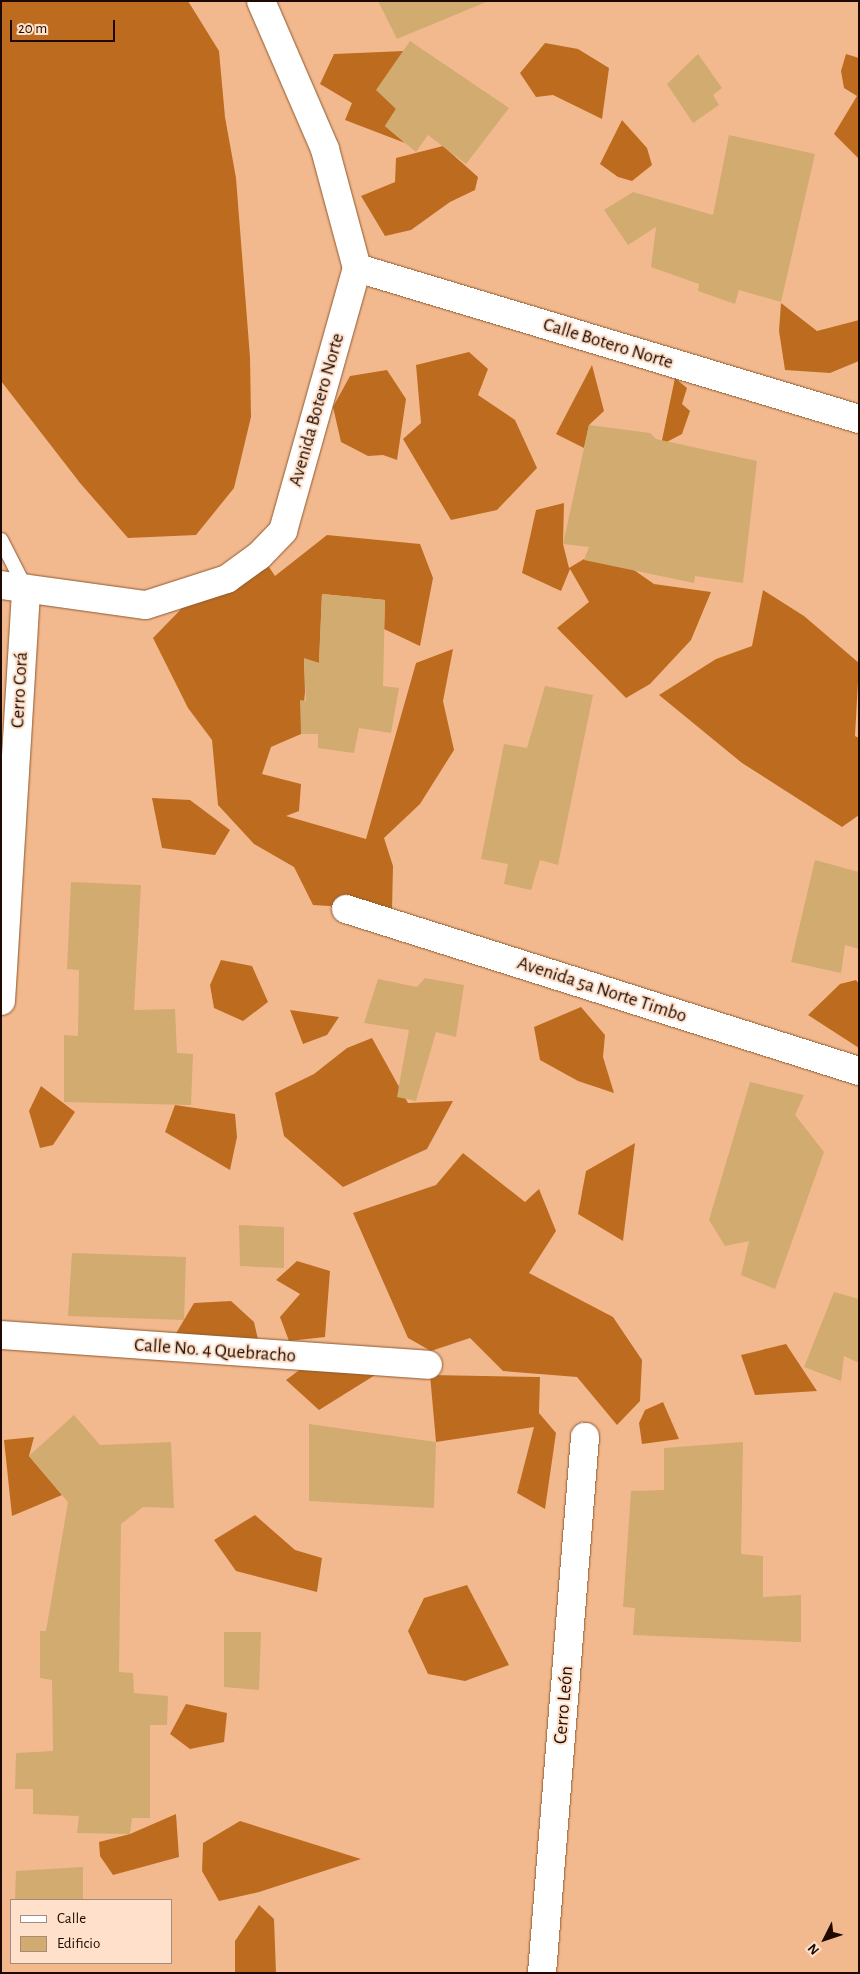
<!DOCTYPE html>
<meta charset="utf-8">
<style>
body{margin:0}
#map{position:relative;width:860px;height:1974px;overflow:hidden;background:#f3b98e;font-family:"Alegreya Sans",sans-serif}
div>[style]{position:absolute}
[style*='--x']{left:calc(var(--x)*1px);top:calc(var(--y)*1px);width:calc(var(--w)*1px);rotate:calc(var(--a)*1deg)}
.forest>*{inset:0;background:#bd6c1f}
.building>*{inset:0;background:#d1ab70}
.roads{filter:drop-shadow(0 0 1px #8e5b31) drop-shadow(0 0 1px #8e5b31)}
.lane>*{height:14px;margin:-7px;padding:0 7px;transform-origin:7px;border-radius:7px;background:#fff}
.street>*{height:28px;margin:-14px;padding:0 14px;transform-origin:14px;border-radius:14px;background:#fff}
span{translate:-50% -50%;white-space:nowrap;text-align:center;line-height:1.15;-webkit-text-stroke:4px #ffe1cb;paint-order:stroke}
.street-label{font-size:19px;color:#1e0a00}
.frame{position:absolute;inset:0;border:2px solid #1e0a00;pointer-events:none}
.legend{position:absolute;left:10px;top:1899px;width:162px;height:65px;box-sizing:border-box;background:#ffe1cb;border:1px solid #a58b7a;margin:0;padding:6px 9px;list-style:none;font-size:15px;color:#1e0a00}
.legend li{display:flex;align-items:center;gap:10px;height:25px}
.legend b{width:25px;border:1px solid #a58b7a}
.north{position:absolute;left:800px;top:1914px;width:50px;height:50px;-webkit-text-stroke:4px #ffe1cb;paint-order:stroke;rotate:229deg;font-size:14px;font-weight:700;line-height:20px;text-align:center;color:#1e0a00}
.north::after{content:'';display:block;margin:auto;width:18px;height:22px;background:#1e0a00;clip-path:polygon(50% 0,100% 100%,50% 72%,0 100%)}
.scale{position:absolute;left:10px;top:20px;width:105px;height:22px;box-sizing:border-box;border:2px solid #1e0a00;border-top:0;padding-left:6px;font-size:15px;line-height:18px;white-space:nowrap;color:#1e0a00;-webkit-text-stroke:4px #ffe1cb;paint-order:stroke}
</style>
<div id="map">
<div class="forest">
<div style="clip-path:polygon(1px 1px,188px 1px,219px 51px,225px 117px,236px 178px,250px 357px,251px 417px,234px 488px,196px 535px,128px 538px,80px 483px,1px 381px)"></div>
<div style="clip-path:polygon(545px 43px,578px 49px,609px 68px,602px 119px,553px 95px,536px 97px,520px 73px)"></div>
<div style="clip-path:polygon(404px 51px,396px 109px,385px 126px,405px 143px,345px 120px,352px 103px,320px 84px,334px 54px)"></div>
<div style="clip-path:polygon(846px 54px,859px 58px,859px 159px,834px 134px,857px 96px,844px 88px,841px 71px)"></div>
<div style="clip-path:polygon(622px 120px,647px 148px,652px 165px,632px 181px,618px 177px,600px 164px)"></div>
<div style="clip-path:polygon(443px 146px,478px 177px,475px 190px,450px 202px,411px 230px,385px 236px,361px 196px,395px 182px,396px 158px)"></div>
<div style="clip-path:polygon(781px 303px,817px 331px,859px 320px,859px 361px,830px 373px,785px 370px,779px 331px)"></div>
<div style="clip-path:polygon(469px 352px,488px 369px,478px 395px,515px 420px,537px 468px,497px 510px,451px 520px,403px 439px,421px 423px,416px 365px)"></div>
<div style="clip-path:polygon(592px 365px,604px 411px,589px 425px,584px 448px,556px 434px)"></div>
<div style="clip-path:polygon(387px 370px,406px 399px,397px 460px,383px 455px,368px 456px,341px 442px,333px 407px,350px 376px)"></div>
<div style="clip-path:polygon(675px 378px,687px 388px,682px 404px,690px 411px,682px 434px,661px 445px)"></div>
<div style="clip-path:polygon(564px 503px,563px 544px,569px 568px,584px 559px,621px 561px,654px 584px,711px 592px,691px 640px,650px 684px,626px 698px,557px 628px,589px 602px,570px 569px,561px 591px,522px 573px,536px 510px)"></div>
<div style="clip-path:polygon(327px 535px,420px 544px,433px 578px,420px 646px,384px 629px,385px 600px,322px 594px,319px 663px,304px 659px,305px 692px,301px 734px,271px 747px,262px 774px,301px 784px,299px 811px,286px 816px,366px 839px,416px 663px,453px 649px,443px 701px,454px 750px,420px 804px,384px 838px,393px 866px,392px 910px,313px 905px,294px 867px,254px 844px,218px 805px,212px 740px,188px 708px,153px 638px,186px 604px,265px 561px,275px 576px)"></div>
<div style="clip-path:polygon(763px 590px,804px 616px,859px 663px,855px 736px,859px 738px,859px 815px,842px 827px,742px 763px,659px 695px,716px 659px,752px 646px)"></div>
<div style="clip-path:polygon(152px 798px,190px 800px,230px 830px,215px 855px,162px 848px)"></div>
<div style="clip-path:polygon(221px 960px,252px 966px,268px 1002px,243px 1021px,214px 1008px,210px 985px)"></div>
<div style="clip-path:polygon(856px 980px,859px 984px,859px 1048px,808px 1015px,840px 984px)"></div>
<div style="clip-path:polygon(581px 1007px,605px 1035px,603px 1057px,614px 1093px,578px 1081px,540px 1060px,534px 1027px)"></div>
<div style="clip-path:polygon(290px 1010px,339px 1017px,327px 1035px,303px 1044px)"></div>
<div style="clip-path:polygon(372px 1038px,408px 1103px,453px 1101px,427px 1149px,343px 1187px,284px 1136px,275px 1093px,314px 1074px,347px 1048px)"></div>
<div style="clip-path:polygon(41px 1086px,75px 1112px,53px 1145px,40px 1148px,29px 1111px)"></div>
<div style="clip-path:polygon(175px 1105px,235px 1114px,237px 1137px,230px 1170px,165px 1132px)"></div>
<div style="clip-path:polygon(635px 1143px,623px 1241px,578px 1214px,586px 1171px)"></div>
<div style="clip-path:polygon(463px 1153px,525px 1202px,539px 1189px,556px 1231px,529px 1273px,613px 1317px,642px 1360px,640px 1401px,617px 1425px,577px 1377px,503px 1371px,470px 1338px,431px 1351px,408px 1338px,353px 1213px,436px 1185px)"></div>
<div style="clip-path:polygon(297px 1261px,330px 1271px,325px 1337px,289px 1341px,280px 1317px,300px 1294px,276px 1280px)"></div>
<div style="clip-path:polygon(231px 1301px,254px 1322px,259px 1344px,175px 1335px,194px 1303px)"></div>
<div style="clip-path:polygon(786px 1344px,817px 1391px,755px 1395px,741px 1355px)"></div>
<div style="clip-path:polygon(314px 1359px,380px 1372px,319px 1410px,286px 1380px)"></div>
<div style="clip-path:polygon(430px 1375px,540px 1377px,539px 1413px,556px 1433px,545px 1509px,517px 1493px,534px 1427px,436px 1442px)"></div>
<div style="clip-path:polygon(663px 1402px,679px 1439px,642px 1444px,639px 1423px,645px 1410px)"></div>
<div style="clip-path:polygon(34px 1437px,29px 1456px,62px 1495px,12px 1516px,4px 1440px)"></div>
<div style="clip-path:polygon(255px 1515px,295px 1550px,322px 1558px,317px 1592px,236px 1571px,214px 1540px)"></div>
<div style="clip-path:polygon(467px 1585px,509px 1665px,465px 1681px,428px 1674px,408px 1631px,424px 1598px)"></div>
<div style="clip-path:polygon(186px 1704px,227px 1713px,224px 1742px,190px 1749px,170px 1734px)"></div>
<div style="clip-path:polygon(176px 1814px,179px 1857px,113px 1875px,100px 1856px,99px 1842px,130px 1834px)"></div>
<div style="clip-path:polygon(240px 1821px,361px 1859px,259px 1892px,219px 1901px,202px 1871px,203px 1843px)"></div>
<div style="clip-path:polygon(259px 1905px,274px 1919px,276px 1973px,235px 1973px,235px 1941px)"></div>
</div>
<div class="building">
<div style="clip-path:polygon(378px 1px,486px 1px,486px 2px,397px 39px)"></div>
<div style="clip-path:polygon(410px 41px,509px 108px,466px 164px,428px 135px,416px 152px,385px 126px,396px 109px,376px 90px)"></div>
<div style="clip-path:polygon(698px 54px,722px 88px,713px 95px,719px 105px,693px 123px,667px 84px)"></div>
<div style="clip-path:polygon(729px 135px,815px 154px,781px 302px,739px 290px,735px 304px,698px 291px,699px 284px,651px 267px,656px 227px,628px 245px,604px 210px,633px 192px,713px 215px)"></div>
<div style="clip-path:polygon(589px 425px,650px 433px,656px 439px,757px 461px,743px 583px,695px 576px,694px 583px,584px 560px,589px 547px,563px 544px)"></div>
<div style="clip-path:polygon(322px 594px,385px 600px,383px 686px,399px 688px,391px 733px,359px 728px,354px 753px,318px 748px,318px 734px,301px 734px,300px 700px,306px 701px,304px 658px,319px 663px)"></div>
<div style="clip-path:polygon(545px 686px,593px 695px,558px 865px,540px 860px,531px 890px,504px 884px,508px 864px,481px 859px,504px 744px,527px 748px)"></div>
<div style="clip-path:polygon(815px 860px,859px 872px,859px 949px,845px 945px,841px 973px,791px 962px)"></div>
<div style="clip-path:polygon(71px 882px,141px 885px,134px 1010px,175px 1009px,177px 1053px,193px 1054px,191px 1105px,64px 1102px,64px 1035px,78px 1036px,79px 970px,67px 969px)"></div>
<div style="clip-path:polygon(425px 978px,464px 985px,456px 1037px,436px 1032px,416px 1101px,397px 1097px,409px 1030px,364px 1023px,378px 979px,417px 987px)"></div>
<div style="clip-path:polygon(750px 1082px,804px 1095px,795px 1115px,824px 1152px,775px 1289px,741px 1275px,749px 1241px,725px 1246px,709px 1220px)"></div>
<div style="clip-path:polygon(239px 1225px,284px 1227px,284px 1268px,240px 1266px)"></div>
<div style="clip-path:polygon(72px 1253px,186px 1257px,184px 1320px,68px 1316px)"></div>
<div style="clip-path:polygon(834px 1292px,859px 1299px,859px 1363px,844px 1356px,841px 1381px,804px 1367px)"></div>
<div style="clip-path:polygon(74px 1415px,100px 1445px,171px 1442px,174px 1508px,143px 1507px,121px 1524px,119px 1672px,133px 1673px,134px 1693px,168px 1696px,167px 1725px,150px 1725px,150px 1818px,132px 1818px,130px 1834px,77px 1833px,79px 1816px,33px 1814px,33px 1789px,15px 1789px,16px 1753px,53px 1751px,52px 1680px,40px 1678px,40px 1631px,46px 1631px,68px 1502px,29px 1456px)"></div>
<div style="clip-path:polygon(309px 1424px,436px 1442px,434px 1508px,309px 1501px)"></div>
<div style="clip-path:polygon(743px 1442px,741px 1554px,763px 1556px,763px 1597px,801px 1595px,801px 1642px,633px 1635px,635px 1608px,623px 1607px,631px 1491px,664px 1490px,664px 1448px)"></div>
<div style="clip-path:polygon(224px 1632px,261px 1632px,259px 1690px,224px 1687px)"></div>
<div style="clip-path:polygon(83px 1867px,83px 1900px,15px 1900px,16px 1871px)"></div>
</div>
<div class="roads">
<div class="lane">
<div style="--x:1;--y:540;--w:55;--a:63"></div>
</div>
<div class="street">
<div style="--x:357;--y:268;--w:524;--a:16.74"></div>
<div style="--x:1;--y:585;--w:146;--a:7.9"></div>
<div style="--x:146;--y:605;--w:85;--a:-17.8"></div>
<div style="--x:227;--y:579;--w:39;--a:-36"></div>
<div style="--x:259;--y:556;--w:35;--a:-46"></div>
<div style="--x:283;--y:531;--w:273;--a:-74.3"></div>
<div style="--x:357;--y:268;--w:123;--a:-105.1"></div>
<div style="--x:325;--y:149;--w:161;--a:-113.4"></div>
<div style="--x:346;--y:909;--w:538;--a:17.53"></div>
<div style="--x:1;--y:1001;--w:413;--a:-86.5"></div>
<div style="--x:1;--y:1335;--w:428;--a:4"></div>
<div style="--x:542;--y:1973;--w:538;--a:-85.41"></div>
</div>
</div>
<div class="street-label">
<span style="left:608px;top:344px;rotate:17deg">Calle Botero Norte</span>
<span style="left:317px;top:410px;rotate:-74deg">Avenida Botero Norte</span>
<span style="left:20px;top:690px;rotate:-87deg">Cerro Corá</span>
<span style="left:602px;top:990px;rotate:18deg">Avenida 5a Norte Timbo</span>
<span style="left:215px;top:1351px;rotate:4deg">Calle No. 4 Quebracho</span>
<span style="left:564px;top:1705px;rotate:-85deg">Cerro León</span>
</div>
<div class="frame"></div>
<ul class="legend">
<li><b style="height:6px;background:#fff"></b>Calle</li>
<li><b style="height:14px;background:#d1ab70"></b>Edificio</li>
</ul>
<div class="north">N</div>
<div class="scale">20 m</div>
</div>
